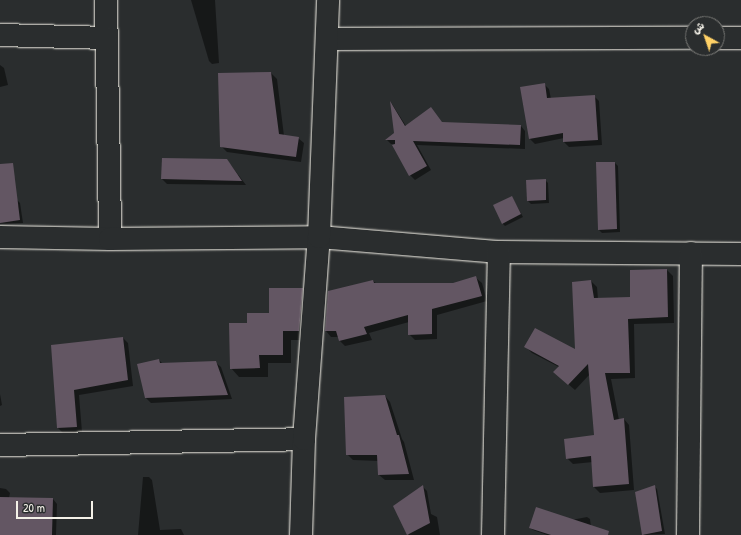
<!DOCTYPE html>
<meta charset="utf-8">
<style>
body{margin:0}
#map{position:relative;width:741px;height:535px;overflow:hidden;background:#2a2d2e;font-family:"Patrick Hand","Playpen Sans Arabic",sans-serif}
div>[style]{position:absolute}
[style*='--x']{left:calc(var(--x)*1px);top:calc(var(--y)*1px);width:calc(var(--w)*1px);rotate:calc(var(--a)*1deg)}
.shadow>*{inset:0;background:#0007}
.building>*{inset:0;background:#635663}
.roads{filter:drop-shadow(0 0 1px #f4f1e8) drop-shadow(0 0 1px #f4f1e8)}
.minor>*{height:22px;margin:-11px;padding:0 11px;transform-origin:11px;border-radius:11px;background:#2a2d2e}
span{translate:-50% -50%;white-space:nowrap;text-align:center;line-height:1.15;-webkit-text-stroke:3px #2a2d2e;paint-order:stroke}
.north{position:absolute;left:685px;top:16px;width:40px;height:40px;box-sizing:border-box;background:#2a2d2e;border:1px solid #7b7b78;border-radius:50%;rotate:320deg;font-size:11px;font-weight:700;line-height:16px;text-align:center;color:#f4f1e8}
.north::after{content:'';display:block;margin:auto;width:14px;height:18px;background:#ffd166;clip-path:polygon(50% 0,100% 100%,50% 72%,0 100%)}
.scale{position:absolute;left:16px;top:501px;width:77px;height:18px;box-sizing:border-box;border:2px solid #f4f1e8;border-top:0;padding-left:5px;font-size:12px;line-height:14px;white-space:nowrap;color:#f4f1e8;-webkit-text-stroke:3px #2a2d2e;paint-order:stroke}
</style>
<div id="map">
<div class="shadow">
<div style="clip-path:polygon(191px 0,215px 0,219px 63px,212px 64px,209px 61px)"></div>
<div style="clip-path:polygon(0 65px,4px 68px,8px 85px,0 87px)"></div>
<div style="clip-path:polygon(271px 73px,277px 79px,284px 136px,298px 138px,304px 143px,301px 162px,227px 152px,221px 146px)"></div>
<div style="clip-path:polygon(544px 84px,549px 89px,551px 99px,594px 96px,599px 101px,602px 145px,569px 147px,564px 142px,564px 138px,535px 144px,530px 139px)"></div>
<div style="clip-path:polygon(392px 104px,406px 126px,443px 123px,521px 126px,525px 131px,525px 149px,417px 145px,431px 170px,415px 180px,410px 175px,397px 144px,391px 144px,387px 140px,395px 134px)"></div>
<div style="clip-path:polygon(227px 160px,246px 185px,167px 184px,162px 179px)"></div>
<div style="clip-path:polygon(615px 163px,618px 166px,620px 232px,602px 233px,599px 230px)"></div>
<div style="clip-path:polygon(545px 180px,548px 183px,549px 203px,531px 204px,528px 201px)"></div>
<div style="clip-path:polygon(512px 197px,523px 217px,505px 226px,502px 223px)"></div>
<div style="clip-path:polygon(17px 200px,20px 203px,23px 223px,0 224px,0 202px)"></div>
<div style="clip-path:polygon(667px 270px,673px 276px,674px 323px,634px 324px,635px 378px,611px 379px,619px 420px,624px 419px,629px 425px,634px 490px,600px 493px,594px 487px,593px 462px,573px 464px,567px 458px,595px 436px,590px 374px,575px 390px,561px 378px,559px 367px,532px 353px,526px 347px,576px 350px,591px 281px,597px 287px,598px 299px,631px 298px)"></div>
<div style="clip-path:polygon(476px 278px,482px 283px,487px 301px,437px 315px,437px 339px,415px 340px,409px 334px,409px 322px,369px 333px,372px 340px,345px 346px,340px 341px,339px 337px,331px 337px,326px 331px,328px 292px,373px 281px,377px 284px,454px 284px)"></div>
<div style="clip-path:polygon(302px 289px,311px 298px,308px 340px,291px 340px,291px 363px,268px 363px,268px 377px,239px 377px,231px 368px,248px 324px,270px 314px)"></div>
<div style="clip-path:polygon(123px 338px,128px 343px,133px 386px,79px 395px,82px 432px,64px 434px,58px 428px,52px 346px)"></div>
<div style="clip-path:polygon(159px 360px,163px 364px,215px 362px,221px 367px,232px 399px,151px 403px,146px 398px)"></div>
<div style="clip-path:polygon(0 394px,2px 405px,0 406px)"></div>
<div style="clip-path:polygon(385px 396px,390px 402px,402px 439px,404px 442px,414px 480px,385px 480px,379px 475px,379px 461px,353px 460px,347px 454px)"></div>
<div style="clip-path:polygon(143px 477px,149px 477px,152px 480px,160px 530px,181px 529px,184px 535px,138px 535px)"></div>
<div style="clip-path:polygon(654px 486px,657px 489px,665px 534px,644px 535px)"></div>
<div style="clip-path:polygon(423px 487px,427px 491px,431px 514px,437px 517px,440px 535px,409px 535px,394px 506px)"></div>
<div style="clip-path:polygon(0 488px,6px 489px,10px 493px,9px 498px,53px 499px,57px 504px,56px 535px,0 535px)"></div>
<div style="clip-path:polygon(587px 517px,590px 519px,592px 535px,547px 535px,533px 530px,530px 528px)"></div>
</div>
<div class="building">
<div style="clip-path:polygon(271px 72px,279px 134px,299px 137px,296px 157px,220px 147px,218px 73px)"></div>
<div style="clip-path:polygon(545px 83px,547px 98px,595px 95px,598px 140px,563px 142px,563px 133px,529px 139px,520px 87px)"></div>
<div style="clip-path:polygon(390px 101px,405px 126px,431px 107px,442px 122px,521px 125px,520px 145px,413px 141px,427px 166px,409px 176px,392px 145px,395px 144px,395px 140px,385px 140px,394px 133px)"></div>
<div style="clip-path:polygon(162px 158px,227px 159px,242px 181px,161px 179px)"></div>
<div style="clip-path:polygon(596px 162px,615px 162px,617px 229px,598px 230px)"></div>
<div style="clip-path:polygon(13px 163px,20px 220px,0 223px,0 164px)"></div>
<div style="clip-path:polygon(546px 179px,546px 200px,527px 201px,526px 180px)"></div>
<div style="clip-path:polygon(512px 196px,521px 214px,502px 224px,493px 205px)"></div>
<div style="clip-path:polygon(667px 269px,668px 317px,628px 319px,630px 373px,605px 373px,614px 420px,624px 418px,629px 484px,593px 487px,591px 456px,566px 459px,564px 439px,594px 435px,588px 364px,568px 385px,553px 372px,559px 366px,524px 347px,535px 328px,575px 349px,572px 282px,591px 280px,594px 298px,630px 297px,630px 270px)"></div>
<div style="clip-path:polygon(476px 276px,482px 296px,432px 309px,432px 334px,408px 335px,408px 315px,364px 327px,367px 334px,339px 341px,336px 331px,325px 331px,328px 291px,373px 280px,374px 283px,453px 283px)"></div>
<div style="clip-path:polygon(269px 288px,303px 288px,299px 331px,283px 331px,283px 355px,259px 355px,260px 368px,230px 369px,229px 323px,247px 323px,247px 313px,269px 313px)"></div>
<div style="clip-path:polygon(123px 337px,128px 380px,74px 390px,77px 427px,57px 428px,51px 345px)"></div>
<div style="clip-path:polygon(159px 359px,160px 363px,216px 361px,228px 395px,145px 398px,137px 364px)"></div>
<div style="clip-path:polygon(385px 395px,397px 435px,399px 435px,409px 474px,378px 475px,377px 455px,346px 455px,344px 397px)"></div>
<div style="clip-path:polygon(423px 485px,430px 523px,407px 535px,393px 506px)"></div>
<div style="clip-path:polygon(655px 485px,662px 531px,642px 535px,635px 492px)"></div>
<div style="clip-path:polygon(0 497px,53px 498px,52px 535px,0 535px)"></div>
<div style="clip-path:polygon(536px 507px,609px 531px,608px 535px,551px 535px,529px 528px)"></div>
</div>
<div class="roads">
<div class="minor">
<div style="--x:106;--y:0;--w:239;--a:89"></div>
<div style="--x:0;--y:35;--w:106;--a:1.6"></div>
<div style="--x:717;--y:38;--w:24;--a:0"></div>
<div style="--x:327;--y:39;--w:366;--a:-0.2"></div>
<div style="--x:0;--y:237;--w:110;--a:1"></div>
<div style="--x:110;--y:239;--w:209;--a:-0.5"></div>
<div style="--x:319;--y:237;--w:181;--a:4.8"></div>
<div style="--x:499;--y:252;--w:242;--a:0.5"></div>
<div style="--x:0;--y:445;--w:304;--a:-1.1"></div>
<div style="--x:301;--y:535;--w:96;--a:-88.2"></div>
<div style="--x:304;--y:439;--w:203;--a:-85.8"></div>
<div style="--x:319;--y:237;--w:237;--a:-87.8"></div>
<div style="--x:493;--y:535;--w:283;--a:-88.8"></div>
<div style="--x:688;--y:535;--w:282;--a:-89.4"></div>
</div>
</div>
<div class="north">ش</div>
<div class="scale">20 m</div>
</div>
